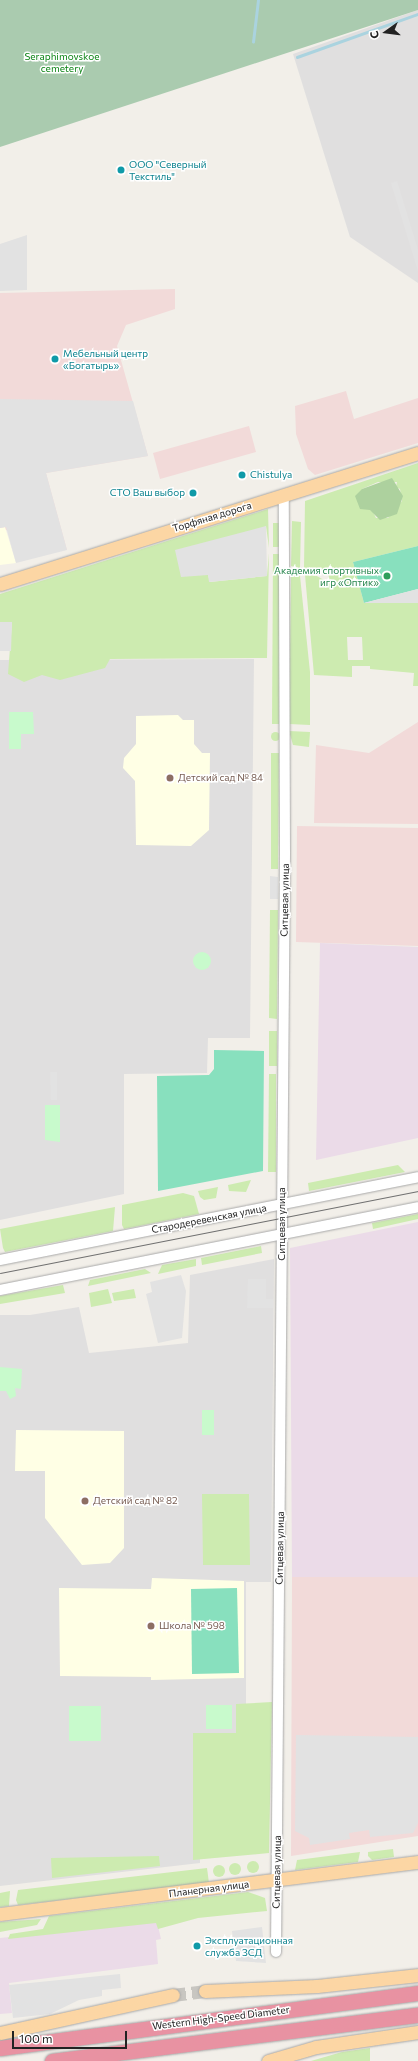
<!DOCTYPE html>
<meta charset="utf-8">
<style>
body{margin:0}
#map{position:relative;width:418px;height:2061px;overflow:hidden;background:#f2efe9;font-family:Commissioner,sans-serif}
div>[style]{position:absolute}
[style*='--x']{left:calc(var(--x)*1px);top:calc(var(--y)*1px);width:calc(var(--w)*1px);rotate:calc(var(--a)*1deg)}
.residential>*{inset:0;background:#e0dfdf}
.commercial>*{inset:0;background:#f2dad9}
.industrial>*{inset:0;background:#ebdbe8}
.education>*{inset:0;background:#ffffe5}
.grass>*{inset:0;background:#cdebb0}
.round{border-radius:50%}
.forest>*{inset:0;background:#add19e}
.cemetery>*{inset:0;background:#aacbaf}
.park>*{inset:0;background:#c8facc}
.pitch>*{inset:0;background:#88e0be}
.parking>*{inset:0;background:#e2e2e2}
.stream>*{height:2.5px;margin:-1.25px;padding:0 1.25px;transform-origin:1.25px;border-radius:1.25px;background:#aad3df}
.major-tunnel>*{height:13px;margin-top:-6.5px;transform-origin:0;background:repeating-linear-gradient(90deg,#c8c6c1 0 13px,transparent 0 19px)}
.roads{filter:drop-shadow(0 0 1px #a9a9a9) drop-shadow(0 0 1px #a9a9a9)}
.minor>*{height:10px;margin:-5px;padding:0 5px;transform-origin:5px;border-radius:5px;background:#fff}
.major>*{height:13px;margin:-6.5px;padding:0 6.5px;transform-origin:6.5px;border-radius:6.5px;background:#fcd6a4}
.highway>*{height:15px;margin:-7.5px;padding:0 7.5px;transform-origin:7.5px;border-radius:7.5px;background:#e892a2}
.tram>*{height:1px;margin:-0.5px;padding:0 0.5px;transform-origin:0.5px;border-radius:0.5px;background:#707070}
.dots>*{width:11px;height:11px;translate:-50% -50%;box-sizing:border-box;border:2px solid #fff;border-radius:50%}
span{translate:-50% -50%;white-space:nowrap;text-align:center;line-height:1.15;-webkit-text-stroke:3px #fff;paint-order:stroke}
.park-label{font-size:10px;color:#0c8416}
.culture-label{font-size:10px;color:#0d838f}
.left{translate:0 -50%;text-align:left}
.right{translate:-100% -50%;text-align:right}
.street-label{font-size:10px;color:#222}
.leisure-label{font-size:10px;color:#27864d}
.education-label{font-size:10px;color:#785e54}
.north{position:absolute;left:366px;top:12px;width:40px;height:40px;-webkit-text-stroke:3px #fff;paint-order:stroke;rotate:256deg;font-size:11px;font-weight:700;line-height:16px;text-align:center;color:#222}
.north::after{content:'';display:block;margin:auto;width:14px;height:18px;background:#222;clip-path:polygon(50% 0,100% 100%,50% 72%,0 100%)}
.scale{position:absolute;left:12px;top:2031px;width:115px;height:18px;box-sizing:border-box;border:2px solid #222;border-top:0;padding-left:5px;font-size:12px;line-height:14px;white-space:nowrap;color:#222;-webkit-text-stroke:3px #fff;paint-order:stroke}
</style>
<div id="map">
<div class="residential">
<div style="clip-path:polygon(418px 10px,418px 283px,350px 237px,293px 54px)"></div>
<div style="clip-path:polygon(254px 659px,250px 1038px,208px 1038px,207px 1073px,124px 1074px,124px 1194px,0 1220px,0 660px)"></div>
<div style="clip-path:polygon(274px 1259px,271px 1582px,246px 1582px,246px 1736px,201px 1736px,200px 1863px,0 1886px,0 1315px,30px 1315px,79px 1307px,89px 1353px,188px 1343px,190px 1275px)"></div>
</div>
<div class="commercial">
<div style="clip-path:polygon(175px 289px,175px 309px,126px 325px,117px 346px,148px 456px,46px 473px,67px 550px,0 528px,0 293px)"></div>
<div style="clip-path:polygon(346px 391px,354px 419px,418px 398px,418px 443px,315px 475px,308px 469px,296px 434px,295px 406px)"></div>
<div style="clip-path:polygon(249px 426px,256px 452px,160px 479px,153px 453px)"></div>
<div style="clip-path:polygon(418px 722px,418px 824px,314px 823px,316px 745px,369px 753px)"></div>
<div style="clip-path:polygon(297px 826px,418px 828px,418px 946px,296px 942px)"></div>
<div style="clip-path:polygon(292px 1577px,418px 1577px,418px 1836px,291px 1856px)"></div>
</div>
<div class="industrial">
<div style="clip-path:polygon(320px 943px,418px 947px,418px 1138px,316px 1160px)"></div>
<div style="clip-path:polygon(418px 1222px,418px 1577px,292px 1577px,290px 1248px)"></div>
<div style="clip-path:polygon(157px 1922px,161px 1939px,156px 1940px,158px 1964px,9px 1983px,12px 2013px,0 2014px,0 1938px)"></div>
</div>
<div class="education">
<div style="clip-path:polygon(5px 527px,16px 563px,0 565px,0 528px)"></div>
<div style="clip-path:polygon(178px 715px,183px 720px,194px 720px,194px 744px,202px 753px,210px 753px,209px 830px,191px 846px,136px 845px,135px 781px,123px 768px,124px 758px,136px 744px,136px 716px)"></div>
<div style="clip-path:polygon(16px 1430px,124px 1431px,124px 1548px,110px 1563px,82px 1565px,45px 1518px,45px 1471px,15px 1471px)"></div>
<div style="clip-path:polygon(152px 1578px,244px 1581px,244px 1678px,151px 1680px,151px 1677px,60px 1676px,59px 1588px,151px 1589px)"></div>
</div>
<div class="grass">
<div style="clip-path:polygon(evenodd,418px 463px,418px 546px,353px 562px,364px 603px,418px 603px,418px 686px,413px 686px,414px 673px,370px 669px,370px 666px,352px 666px,352px 677px,314px 675px,305px 575px,315px 575px,331px 584px,327px 570px,304px 568px,305px 501px,418px 463px,378px 482px,397px 482px,396px 487px,400px 489px,402px 501px,388px 518px,376px 518px,362px 489px,378px 482px,418px 463px,347px 637px,362px 637px,363px 660px,348px 660px,347px 637px)"></div>
<div style="clip-path:polygon(268px 509px,269px 548px,266px 526px,208px 575px,210px 582px,267px 576px,269px 553px,267px 658px,110px 659px,105px 668px,60px 680px,42px 675px,24px 682px,8px 674px,12px 622px,0 622px,0 594px)"></div>
<div style="clip-path:polygon(292px 521px,301px 522px,300px 568px,291px 566px)"></div>
<div style="clip-path:polygon(273px 523px,281px 523px,280px 547px,273px 547px)"></div>
<div style="clip-path:polygon(273px 554px,280px 554px,279px 724px,272px 724px)"></div>
<div style="clip-path:polygon(300px 576px,310px 672px,310px 725px,289px 724px,291px 577px)"></div>
<div style="clip-path:polygon(289px 731px,310px 732px,309px 747px,293px 745px)"></div>
<div class="round" style="left:270.5px;top:731.5px;width:9px;height:9px"></div>
<div style="clip-path:polygon(271px 753px,279px 753px,278px 869px,271px 869px)"></div>
<div style="clip-path:polygon(270px 910px,278px 910px,277px 1019px,269px 1018px)"></div>
<div style="clip-path:polygon(269px 1031px,277px 1031px,277px 1066px,269px 1066px)"></div>
<div style="clip-path:polygon(269px 1074px,276px 1074px,276px 1172px,268px 1172px)"></div>
<div style="clip-path:polygon(398px 1165px,405px 1172px,309px 1191px,308px 1183px)"></div>
<div style="clip-path:polygon(251px 1180px,246px 1192px,229px 1191px,228px 1185px)"></div>
<div style="clip-path:polygon(218px 1187px,216px 1198px,204px 1200px,200px 1197px,198px 1191px)"></div>
<div style="clip-path:polygon(183px 1193px,194px 1196px,199px 1214px,124px 1229px,122px 1225px,122px 1205px)"></div>
<div style="clip-path:polygon(115px 1207px,113px 1231px,5px 1252px,3px 1248px,0 1229px)"></div>
<div style="clip-path:polygon(418px 1214px,418px 1219px,373px 1229px,372px 1223px)"></div>
<div style="clip-path:polygon(261px 1246px,262px 1253px,202px 1265px,201px 1258px)"></div>
<div style="clip-path:polygon(196px 1259px,196px 1266px,158px 1274px,162px 1265px)"></div>
<div style="clip-path:polygon(145px 1269px,151px 1273px,88px 1286px,90px 1280px)"></div>
<div style="clip-path:polygon(63px 1285px,65px 1293px,0 1304px,0 1296px)"></div>
<div style="clip-path:polygon(108px 1289px,112px 1303px,91px 1307px,89px 1293px)"></div>
<div style="clip-path:polygon(134px 1289px,136px 1298px,114px 1301px,112px 1293px)"></div>
<div style="clip-path:polygon(202px 1494px,249px 1494px,250px 1565px,203px 1565px)"></div>
<div style="clip-path:polygon(272px 1702px,269px 1853px,193px 1860px,193px 1733px,236px 1733px,236px 1704px)"></div>
<div style="clip-path:polygon(393px 1849px,394px 1857px,372px 1860px,368px 1856px,368px 1852px)"></div>
<div style="clip-path:polygon(360px 1852px,358px 1862px,295px 1870px,297px 1860px)"></div>
<div style="clip-path:polygon(159px 1856px,160px 1866px,52px 1878px,51px 1858px)"></div>
<div class="round" style="left:247px;top:1861px;width:12px;height:12px"></div>
<div class="round" style="left:229px;top:1863px;width:12px;height:12px"></div>
<div class="round" style="left:213px;top:1865px;width:12px;height:12px"></div>
<div style="clip-path:polygon(207px 1868px,209px 1883px,18px 1905px,16px 1900px,18px 1890px)"></div>
<div style="clip-path:polygon(10px 1891px,9px 1906px,0 1907px,0 1893px)"></div>
<div style="clip-path:polygon(248px 1892px,265px 1898px,267px 1911px,198px 1918px,158px 1929px,156px 1923px,8px 1939px,10px 1934px,43px 1929px,49px 1916px)"></div>
<div style="clip-path:polygon(41px 1919px,37px 1925px,0 1932px,0 1922px)"></div>
<div style="clip-path:polygon(370px 2048px,370px 2061px,311px 2061px,342px 2052px)"></div>
</div>
<div class="forest">
<div style="clip-path:polygon(392px 478px,403px 496px,397px 514px,380px 520px,370px 510px,360px 509px,355px 496px,362px 489px)"></div>
</div>
<div class="cemetery">
<div style="clip-path:polygon(0 0,418px 0,418px 10px,0 147px)"></div>
</div>
<div class="park">
<div style="clip-path:polygon(9px 712px,33px 712px,34px 734px,21px 734px,21px 749px,9px 749px)"></div>
<div class="round" style="left:193px;top:952px;width:18px;height:18px"></div>
<div style="clip-path:polygon(45px 1105px,60px 1105px,60px 1142px,45px 1140px)"></div>
<div style="clip-path:polygon(0 1367px,22px 1369px,21px 1389px,15px 1388px,16px 1396px,10px 1399px,6px 1391px,0 1391px)"></div>
<div style="clip-path:polygon(202px 1410px,214px 1410px,214px 1435px,202px 1435px)"></div>
<div style="clip-path:polygon(206px 1705px,232px 1705px,232px 1729px,206px 1729px)"></div>
<div style="clip-path:polygon(69px 1706px,101px 1706px,101px 1741px,69px 1741px)"></div>
</div>
<div class="pitch">
<div style="clip-path:polygon(418px 546px,418px 589px,364px 603px,353px 562px)"></div>
<div style="clip-path:polygon(214px 1050px,264px 1051px,263px 1171px,158px 1191px,157px 1076px,209px 1075px,214px 1069px)"></div>
<div style="clip-path:polygon(237px 1588px,239px 1673px,192px 1674px,191px 1589px)"></div>
</div>
<div class="parking">
<div style="clip-path:polygon(397px 181px,418px 250px,418px 271px,391px 183px)"></div>
<div style="clip-path:polygon(27px 235px,27px 290px,0 291px,0 244px)"></div>
<div style="clip-path:polygon(0 399px,133px 401px,148px 456px,46px 473px,67px 550px,16px 563px,6px 527px,0 528px)"></div>
<div style="clip-path:polygon(266px 526px,267px 576px,209px 582px,208px 575px,181px 577px,175px 550px)"></div>
<div style="clip-path:polygon(418px 589px,418px 603px,364px 603px)"></div>
<div style="clip-path:polygon(0 622px,12px 622px,11px 651px,0 651px)"></div>
<div style="clip-path:polygon(270px 876px,278px 877px,278px 899px,270px 899px)"></div>
<div style="clip-path:polygon(50px 1072px,57px 1072px,57px 1100px,51px 1100px)"></div>
<div style="clip-path:polygon(181px 1275px,186px 1291px,182px 1338px,158px 1343px,146px 1294px,152px 1292px,150px 1282px)"></div>
<div style="clip-path:polygon(248px 1279px,266px 1279px,266px 1299px,273px 1299px,273px 1308px,247px 1308px)"></div>
<div style="clip-path:polygon(296px 1735px,418px 1737px,418px 1823px,413px 1833px,370px 1837px,369px 1830px,349px 1833px,350px 1839px,310px 1845px,309px 1838px,295px 1831px)"></div>
<div style="clip-path:polygon(262px 1927px,266px 1963px,236px 1961px,232px 1931px)"></div>
<div style="clip-path:polygon(120px 1974px,121px 1988px,102px 1990px,102px 1996px,79px 2000px,50px 2014px,13px 2018px,9px 1985px)"></div>
</div>
<div class="stream">
<div style="--x:253;--y:42;--w:42;--a:-83.2"></div>
<div style="--x:297;--y:57;--w:128;--a:-19.6"></div>
</div>
<div class="major-tunnel">
<div style="--x:173;--y:1995;--w:32;--a:-7"></div>
</div>
<div class="roads">
<div class="minor">
<div style="--x:0;--y:1260;--w:426;--a:-11.2"></div>
<div style="--x:0;--y:1290;--w:426;--a:-11.2"></div>
<div style="--x:276;--y:1952;--w:1100;--a:-89.53"></div>
<div style="--x:285;--y:852;--w:357;--a:-90.2"></div>
</div>
<div class="major">
<div style="--x:0;--y:584;--w:438;--a:-17.4"></div>
<div style="--x:0;--y:1914;--w:421;--a:-7.1"></div>
<div style="--x:205;--y:1991;--w:112;--a:-2.6"></div>
<div style="--x:317;--y:1986;--w:102;--a:-6.2"></div>
<div style="--x:0;--y:2033;--w:177;--a:-12.4"></div>
<div style="--x:268;--y:2061;--w:50;--a:-16.3"></div>
<div style="--x:316;--y:2047;--w:103;--a:-8.4"></div>
</div>
<div class="highway">
<div style="--x:0;--y:2048;--w:422;--a:-7.5"></div>
<div style="--x:52;--y:2061;--w:369;--a:-7.2"></div>
</div>
</div>
<div class="tram">
<div style="--x:0;--y:1273;--w:426;--a:-11.1"></div>
</div>
<div class="dots">
<div style="left:121px;top:170px;background:#0f9aa8"></div>
<div style="left:55px;top:359px;background:#0f9aa8"></div>
<div style="left:242px;top:475px;background:#0f9aa8"></div>
<div style="left:193px;top:493px;background:#0f9aa8"></div>
<div style="left:387px;top:576px;background:#2e9e5b"></div>
<div style="left:170px;top:778px;background:#8d6e63"></div>
<div style="left:85px;top:1501px;background:#8d6e63"></div>
<div style="left:151px;top:1626px;background:#8d6e63"></div>
<div style="left:197px;top:1946px;background:#0f9aa8"></div>
</div>
<div class="park-label">
<span style="left:62px;top:62px">Seraphimovskoe<br>cemetery</span>
</div>
<div class="culture-label">
<span class="left" style="left:129px;top:170px">ООО "Северный<br>Текстиль"</span>
<span class="left" style="left:63px;top:359px">Мебельный центр<br>«Богатырь»</span>
<span class="left" style="left:250px;top:475px">Chistulya</span>
<span class="right" style="left:185px;top:493px">СТО Ваш выбор</span>
<span class="left" style="left:205px;top:1946px">Эксплуатационная<br>служба ЗСД</span>
</div>
<div class="street-label">
<span style="left:212px;top:517px;rotate:-17deg">Торфяная дорога</span>
<span style="left:285px;top:900px;rotate:-89deg">Ситцевая улица</span>
<span style="left:209px;top:1219px;rotate:-11deg">Стародеревенская улица</span>
<span style="left:282px;top:1224px;rotate:-90deg">Ситцевая улица</span>
<span style="left:280px;top:1548px;rotate:-89deg">Ситцевая улица</span>
<span style="left:277px;top:1872px;rotate:-89deg">Ситцевая улица</span>
<span style="left:209px;top:1889px;rotate:-7deg">Планерная улица</span>
<span style="left:221px;top:2018px;rotate:-7deg">Western High-Speed Diameter</span>
</div>
<div class="leisure-label">
<span class="right" style="left:379px;top:576px">Академия спортивных<br>игр «Оптик»</span>
</div>
<div class="education-label">
<span class="left" style="left:178px;top:778px">Детский сад № 84</span>
<span class="left" style="left:93px;top:1501px">Детский сад № 82</span>
<span class="left" style="left:159px;top:1626px">Школа № 598</span>
</div>
<div class="north">С</div>
<div class="scale">100 m</div>
</div>
